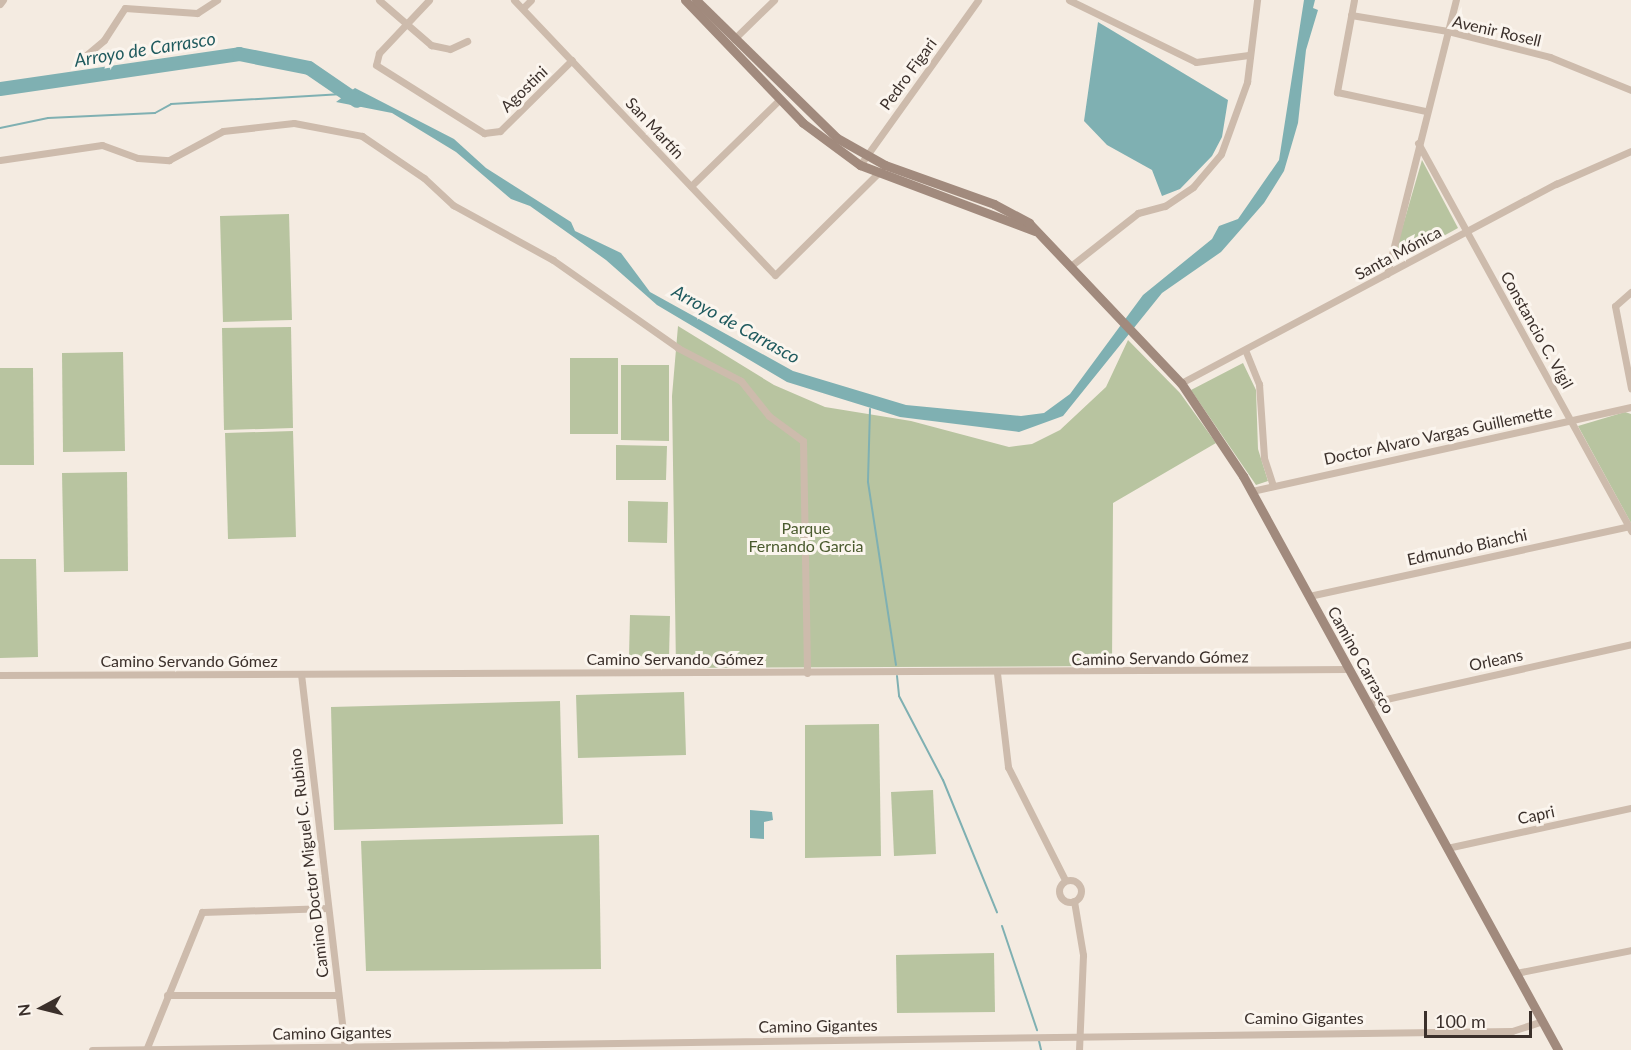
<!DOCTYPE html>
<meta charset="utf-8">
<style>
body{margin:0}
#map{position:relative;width:1631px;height:1050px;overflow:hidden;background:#f4ebe1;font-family:Lato,sans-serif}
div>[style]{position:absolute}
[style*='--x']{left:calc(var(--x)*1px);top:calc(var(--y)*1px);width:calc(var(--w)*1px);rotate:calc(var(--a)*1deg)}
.green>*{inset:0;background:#b8c4a0}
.water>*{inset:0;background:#7fb0b2}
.stream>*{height:2px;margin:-1px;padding:0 1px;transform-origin:1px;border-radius:1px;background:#7fb0b2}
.river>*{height:14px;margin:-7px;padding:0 7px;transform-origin:7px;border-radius:7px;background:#7fb0b2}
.minor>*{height:7px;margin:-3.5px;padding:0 3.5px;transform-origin:3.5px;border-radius:3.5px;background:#cdbbac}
.minor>.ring{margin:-3.5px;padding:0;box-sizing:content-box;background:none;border:7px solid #cdbbac;border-radius:50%}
.secondary>*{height:9px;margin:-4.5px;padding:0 4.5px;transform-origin:4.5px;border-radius:4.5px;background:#a18a7d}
span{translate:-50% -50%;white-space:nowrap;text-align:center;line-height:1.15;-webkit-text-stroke:6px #fbf5ee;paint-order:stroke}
.street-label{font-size:16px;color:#3b302b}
.park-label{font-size:16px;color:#4a5a2e}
.water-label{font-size:18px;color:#1f5a5e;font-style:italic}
.north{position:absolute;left:12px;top:978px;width:60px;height:60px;-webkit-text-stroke:4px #fbf5ee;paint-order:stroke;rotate:263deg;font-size:16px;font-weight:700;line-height:24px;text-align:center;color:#3b302b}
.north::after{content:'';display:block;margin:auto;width:21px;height:27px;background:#3b302b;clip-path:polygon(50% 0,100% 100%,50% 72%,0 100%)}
.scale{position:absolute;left:1424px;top:1011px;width:108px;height:27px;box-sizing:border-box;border:3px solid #3b302b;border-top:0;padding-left:8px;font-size:18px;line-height:21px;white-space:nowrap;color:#3b302b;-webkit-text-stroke:4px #fbf5ee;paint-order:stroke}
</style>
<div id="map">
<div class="green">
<div style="clip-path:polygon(1422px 160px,1458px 228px,1398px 261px,1394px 256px)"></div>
<div style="clip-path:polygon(289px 214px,292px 320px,223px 322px,220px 216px)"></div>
<div style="clip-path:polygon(678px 326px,774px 385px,825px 407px,911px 421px,1009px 447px,1032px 444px,1060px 430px,1106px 387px,1128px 340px,1180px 393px,1216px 443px,1113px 503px,1112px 666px,676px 668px,672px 396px)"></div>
<div style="clip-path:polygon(291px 327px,293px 428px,224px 430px,222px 328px)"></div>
<div style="clip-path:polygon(123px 352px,125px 451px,63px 452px,62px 353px)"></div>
<div style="clip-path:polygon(570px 358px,618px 358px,618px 434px,570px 434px)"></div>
<div style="clip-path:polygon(1243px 363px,1256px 390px,1258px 449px,1268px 481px,1256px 485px,1191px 390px)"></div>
<div style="clip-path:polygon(621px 365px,669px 365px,669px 441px,621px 440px)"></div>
<div style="clip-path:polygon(0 368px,33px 368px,34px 465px,0 465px)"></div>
<div style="clip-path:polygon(1625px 412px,1631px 414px,1631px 523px,1578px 426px)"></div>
<div style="clip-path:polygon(293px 431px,296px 537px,228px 539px,225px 433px)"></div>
<div style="clip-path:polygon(616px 445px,667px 446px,666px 480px,616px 480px)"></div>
<div style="clip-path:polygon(127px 472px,128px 571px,64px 572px,62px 473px)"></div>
<div style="clip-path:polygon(628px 501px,668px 502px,667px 543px,628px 542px)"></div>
<div style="clip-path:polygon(0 559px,36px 559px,38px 657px,0 658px)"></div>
<div style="clip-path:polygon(630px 615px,670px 616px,669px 657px,629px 656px)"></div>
<div style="clip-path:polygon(684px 692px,686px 755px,578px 758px,576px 695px)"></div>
<div style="clip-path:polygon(560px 701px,563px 824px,334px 830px,331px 707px)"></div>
<div style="clip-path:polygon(879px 724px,881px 856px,805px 858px,805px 725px)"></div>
<div style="clip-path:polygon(933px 790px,936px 854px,894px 856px,891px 792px)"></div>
<div style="clip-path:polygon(599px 835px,601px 969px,366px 971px,361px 841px)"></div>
<div style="clip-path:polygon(994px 953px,995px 1012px,897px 1013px,896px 955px)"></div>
</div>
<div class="water">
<div style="clip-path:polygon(1304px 0,1315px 0,1313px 8px,1318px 10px,1306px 50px,1298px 123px,1284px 171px,1264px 203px,1221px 252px,1162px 293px,1063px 416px,1019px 432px,900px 417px,787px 382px,657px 305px,606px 260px,530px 206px,511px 199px,456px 152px,392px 113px,336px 102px,355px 88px,454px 139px,486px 168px,571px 222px,575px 231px,621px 253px,650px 292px,793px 371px,906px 405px,1021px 416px,1044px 413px,1070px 394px,1143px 295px,1212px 239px,1219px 226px,1238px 219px,1279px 160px)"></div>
<div style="clip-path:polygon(1098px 22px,1228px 100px,1222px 137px,1212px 156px,1180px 189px,1162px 196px,1152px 170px,1107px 145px,1084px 121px)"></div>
<div style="clip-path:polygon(750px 810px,772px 812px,773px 820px,764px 822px,764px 839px,750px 838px)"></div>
</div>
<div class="stream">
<div style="--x:0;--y:128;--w:49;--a:-11.8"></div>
<div style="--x:48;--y:118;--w:107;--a:-2.7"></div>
<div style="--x:155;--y:113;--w:18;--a:-29"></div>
<div style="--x:171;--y:104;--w:172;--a:-3.3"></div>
<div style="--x:870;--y:409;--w:73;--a:91.6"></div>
<div style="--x:868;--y:482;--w:185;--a:81.3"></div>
<div style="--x:897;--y:676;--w:20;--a:84"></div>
<div style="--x:899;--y:696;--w:95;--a:62.4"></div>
<div style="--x:943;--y:780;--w:143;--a:67.8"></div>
<div style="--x:1002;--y:926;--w:110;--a:71.4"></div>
<div style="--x:1039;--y:1041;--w:9;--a:77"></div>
</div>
<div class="river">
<div style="--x:0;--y:89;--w:242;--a:-8.3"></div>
<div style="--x:239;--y:54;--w:71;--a:11.3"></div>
<div style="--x:309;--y:68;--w:58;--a:34.5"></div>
</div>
<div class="minor">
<div style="--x:379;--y:0;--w:69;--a:40.9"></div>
<div style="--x:431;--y:45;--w:19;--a:12"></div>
<div style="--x:450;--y:49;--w:19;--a:-25"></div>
<div style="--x:429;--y:0;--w:73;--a:133.3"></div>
<div style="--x:379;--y:53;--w:12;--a:104"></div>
<div style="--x:376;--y:65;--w:128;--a:32.2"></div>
<div style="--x:484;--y:133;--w:16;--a:-7"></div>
<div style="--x:500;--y:131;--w:101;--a:-44.6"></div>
<div style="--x:514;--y:0;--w:379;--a:46.5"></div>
<div style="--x:775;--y:275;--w:149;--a:-44.7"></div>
<div style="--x:1069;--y:0;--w:141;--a:26"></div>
<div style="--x:1196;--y:62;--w:53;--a:-7.5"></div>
<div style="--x:1354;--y:0;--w:94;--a:100.5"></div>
<div style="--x:1337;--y:92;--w:91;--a:12.1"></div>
<div style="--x:0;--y:4;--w:5;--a:-53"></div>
<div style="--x:523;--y:8;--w:11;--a:-45"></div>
<div style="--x:1351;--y:15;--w:98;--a:9.4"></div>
<div style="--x:1448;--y:31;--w:105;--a:14.3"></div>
<div style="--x:1550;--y:57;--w:87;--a:22.2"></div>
<div style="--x:734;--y:39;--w:56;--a:-44.3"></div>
<div style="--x:84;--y:57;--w:26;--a:-40"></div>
<div style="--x:104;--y:40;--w:38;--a:-57"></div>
<div style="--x:125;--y:8;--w:72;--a:4"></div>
<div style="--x:197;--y:13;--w:24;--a:-33"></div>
<div style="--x:1418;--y:143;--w:443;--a:61.2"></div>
<div style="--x:0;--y:160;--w:103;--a:-8.4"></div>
<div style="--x:102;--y:145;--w:38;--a:20"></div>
<div style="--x:138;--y:158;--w:31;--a:4"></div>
<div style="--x:169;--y:160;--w:61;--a:-28.2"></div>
<div style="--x:223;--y:131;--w:71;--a:-6.4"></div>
<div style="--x:294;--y:123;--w:69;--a:10.8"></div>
<div style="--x:362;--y:136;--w:75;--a:34.1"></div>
<div style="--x:424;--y:178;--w:40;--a:43"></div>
<div style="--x:453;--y:205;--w:114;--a:28.8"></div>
<div style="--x:553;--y:260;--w:153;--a:35.1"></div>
<div style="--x:678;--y:348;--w:71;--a:27.6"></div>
<div style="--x:741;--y:381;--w:45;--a:51.3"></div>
<div style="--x:769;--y:416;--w:42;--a:36.3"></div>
<div style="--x:803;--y:441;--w:232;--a:89"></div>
<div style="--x:860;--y:165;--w:203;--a:-54.4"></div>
<div style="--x:691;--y:186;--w:123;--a:-44.3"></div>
<div style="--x:1072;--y:265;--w:84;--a:-38.2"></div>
<div style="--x:1138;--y:213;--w:28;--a:-15"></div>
<div style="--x:1165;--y:206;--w:34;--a:-34"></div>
<div style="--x:1193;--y:187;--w:43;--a:-49.7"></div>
<div style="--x:1221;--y:154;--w:77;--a:-70.1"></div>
<div style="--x:1247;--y:82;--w:83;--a:-83"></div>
<div style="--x:1387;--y:274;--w:283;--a:-75.9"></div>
<div style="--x:1631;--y:292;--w:21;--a:139"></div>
<div style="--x:1615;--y:306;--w:84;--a:79"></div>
<div style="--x:1246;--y:352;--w:35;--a:68"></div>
<div style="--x:1259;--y:384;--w:74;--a:86.1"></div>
<div style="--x:1264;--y:458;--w:28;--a:72"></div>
<div style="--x:1181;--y:383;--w:425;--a:-28"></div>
<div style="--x:1556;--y:184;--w:82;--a:-23.7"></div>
<div style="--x:1252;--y:491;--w:388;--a:-12.5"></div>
<div style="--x:1309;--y:596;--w:330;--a:-12.3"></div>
<div style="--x:997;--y:673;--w:95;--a:83.3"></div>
<div style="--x:1008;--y:767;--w:127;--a:63.2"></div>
<div style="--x:301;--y:674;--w:379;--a:83.3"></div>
<div style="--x:0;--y:675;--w:1349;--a:-0.25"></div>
<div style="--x:1368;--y:703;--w:270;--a:-12.6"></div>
<div style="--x:1447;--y:848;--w:188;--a:-12.3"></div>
<div class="ring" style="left:1059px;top:880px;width:15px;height:15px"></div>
<div style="--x:1074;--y:901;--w:55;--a:80.5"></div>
<div style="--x:1083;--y:955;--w:95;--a:92.4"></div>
<div style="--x:1516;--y:973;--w:117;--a:-11.3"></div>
<div style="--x:167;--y:995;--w:171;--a:0"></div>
<div style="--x:92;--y:1050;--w:1420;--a:-0.77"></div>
<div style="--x:1512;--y:1031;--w:32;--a:-18"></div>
<div style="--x:146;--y:1050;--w:149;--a:-67.9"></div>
<div style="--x:202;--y:912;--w:126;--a:-1.8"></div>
</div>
<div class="secondary">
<div style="--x:685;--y:0;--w:170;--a:46.2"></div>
<div style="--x:803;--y:123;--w:71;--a:36.4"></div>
<div style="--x:860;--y:165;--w:187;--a:20.7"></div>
<div style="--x:696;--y:0;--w:197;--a:44.4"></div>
<div style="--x:837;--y:138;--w:55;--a:29.4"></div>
<div style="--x:885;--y:165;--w:116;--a:19.7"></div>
<div style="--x:994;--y:204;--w:40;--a:28"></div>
<div style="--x:1029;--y:223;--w:221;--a:46.5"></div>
<div style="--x:1181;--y:383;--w:112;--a:56.3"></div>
<div style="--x:1243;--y:476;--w:655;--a:61.24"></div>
</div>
<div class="street-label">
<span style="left:1497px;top:31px;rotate:13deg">Avenir Rosell</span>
<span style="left:908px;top:74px;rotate:-54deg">Pedro Figari</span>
<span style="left:524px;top:89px;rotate:-44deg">Agostini</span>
<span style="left:655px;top:128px;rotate:47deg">San Martín</span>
<span style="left:1398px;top:253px;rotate:-28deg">Santa Mónica</span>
<span style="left:1537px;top:330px;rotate:61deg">Constancio C. Vigil</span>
<span style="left:1438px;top:435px;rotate:-12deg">Doctor Alvaro Vargas Guillemette</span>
<span style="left:1467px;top:547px;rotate:-12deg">Edmundo Bianchi</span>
<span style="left:1160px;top:658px;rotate:-1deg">Camino Servando Gómez</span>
<span style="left:675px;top:659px">Camino Servando Gómez</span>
<span style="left:1361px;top:660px;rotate:61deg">Camino Carrasco</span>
<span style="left:1496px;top:660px;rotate:-12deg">Orleans</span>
<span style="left:189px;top:661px">Camino Servando Gómez</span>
<span style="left:1536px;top:815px;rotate:-12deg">Capri</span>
<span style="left:309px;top:863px;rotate:-97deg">Camino Doctor Miguel C. Rubino</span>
<span style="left:1304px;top:1018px">Camino Gigantes</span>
<span style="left:818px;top:1026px;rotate:-1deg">Camino Gigantes</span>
<span style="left:332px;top:1033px;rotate:-1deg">Camino Gigantes</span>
</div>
<div class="park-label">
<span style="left:806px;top:537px">Parque<br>Fernando Garcia</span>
</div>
<div class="water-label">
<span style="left:145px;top:49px;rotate:-9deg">Arroyo de Carrasco</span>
<span style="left:736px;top:324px;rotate:29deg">Arroyo de Carrasco</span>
</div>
<div class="north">N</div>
<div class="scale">100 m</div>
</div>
